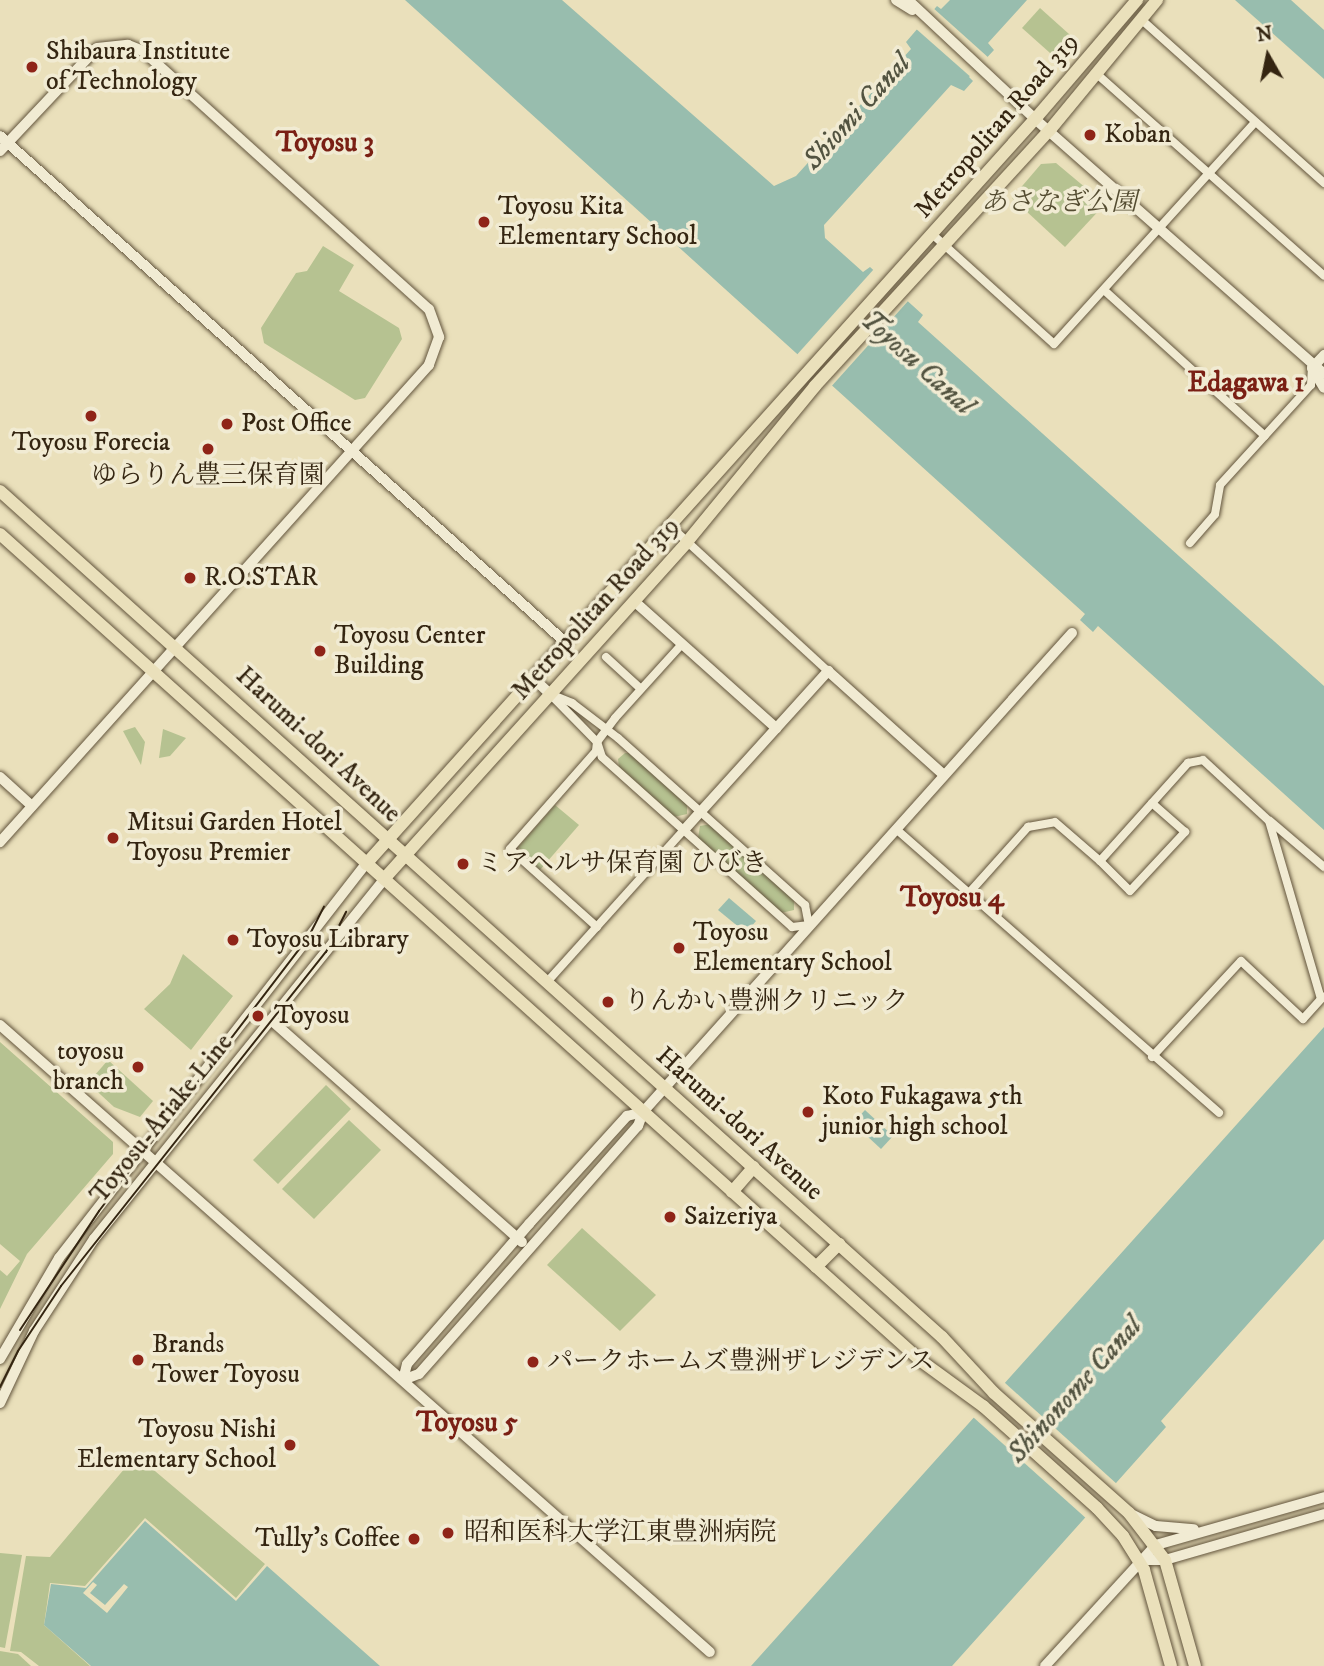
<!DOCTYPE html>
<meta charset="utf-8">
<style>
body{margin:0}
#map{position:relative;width:1324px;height:1666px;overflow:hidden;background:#eae0bb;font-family:"IM FELL DW Pica","Noto Serif JP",serif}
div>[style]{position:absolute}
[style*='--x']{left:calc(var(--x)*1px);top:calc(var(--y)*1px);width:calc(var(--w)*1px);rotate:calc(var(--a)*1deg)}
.green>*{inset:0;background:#b6c291}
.water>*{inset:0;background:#98bdae}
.pier>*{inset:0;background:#eae0bb}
.roads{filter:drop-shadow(0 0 2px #62543c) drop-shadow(0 0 2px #62543c)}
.street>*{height:8px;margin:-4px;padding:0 4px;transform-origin:4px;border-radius:4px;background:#f1ebd3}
.secondary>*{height:10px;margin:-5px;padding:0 5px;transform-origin:5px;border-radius:5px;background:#f1ebd3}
.primary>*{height:12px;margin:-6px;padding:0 6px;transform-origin:6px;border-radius:6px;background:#eae0bb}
.tram>*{height:2px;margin:-1px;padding:0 1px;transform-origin:1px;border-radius:1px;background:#342511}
.dots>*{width:19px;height:19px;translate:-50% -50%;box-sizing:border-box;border:4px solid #f1ebd3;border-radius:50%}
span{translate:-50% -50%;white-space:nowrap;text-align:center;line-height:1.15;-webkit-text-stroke:7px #f1ebd3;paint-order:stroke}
.poi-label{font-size:26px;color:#342511}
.left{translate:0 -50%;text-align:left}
.right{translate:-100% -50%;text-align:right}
.street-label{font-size:26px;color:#342511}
.park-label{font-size:26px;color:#544c31;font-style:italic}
.water-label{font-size:28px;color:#525340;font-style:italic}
.neighbourhood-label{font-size:28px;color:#7a1f14;font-weight:700}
.north{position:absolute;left:1233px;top:21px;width:70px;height:70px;-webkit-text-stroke:5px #f1ebd3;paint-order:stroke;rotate:351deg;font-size:19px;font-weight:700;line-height:28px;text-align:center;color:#342511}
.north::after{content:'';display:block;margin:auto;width:24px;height:32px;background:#342511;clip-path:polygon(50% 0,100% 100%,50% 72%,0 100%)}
</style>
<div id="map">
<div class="green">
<div style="clip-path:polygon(1040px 8px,1079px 43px,1066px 57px,1059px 61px,1022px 28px)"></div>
<div style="clip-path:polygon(1056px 163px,1105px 204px,1065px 247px,1012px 198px,1041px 164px)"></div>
<div style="clip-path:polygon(323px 246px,354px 265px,339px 291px,399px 328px,402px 339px,365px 398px,355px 400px,264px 343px,261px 328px,296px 273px,307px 271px)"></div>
<div style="clip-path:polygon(135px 727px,145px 742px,141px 765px,123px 731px)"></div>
<div style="clip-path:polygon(163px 729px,186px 738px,170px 756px,159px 758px)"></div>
<div style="clip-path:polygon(625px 753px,632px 753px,687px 803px,687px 814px,674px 817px,619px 767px,618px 759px)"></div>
<div style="clip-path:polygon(555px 805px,579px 825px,540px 870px,518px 847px)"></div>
<div style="clip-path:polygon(711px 824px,794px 899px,794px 910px,781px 913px,698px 838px,700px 826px)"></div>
<div style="clip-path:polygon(183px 954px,233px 996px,191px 1050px,144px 1009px,170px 984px)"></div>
<div style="clip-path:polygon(0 1042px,113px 1142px,113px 1154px,27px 1254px,0 1309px,0 1270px,7px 1276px,20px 1261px,0 1244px)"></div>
<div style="clip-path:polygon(108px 1060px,153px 1101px,140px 1117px,114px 1107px,88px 1083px)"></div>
<div style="clip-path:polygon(326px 1085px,351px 1109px,278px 1184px,253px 1160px)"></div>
<div style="clip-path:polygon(349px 1120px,381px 1150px,314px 1219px,282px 1189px)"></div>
<div style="clip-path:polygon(582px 1228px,656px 1295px,620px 1331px,547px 1265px)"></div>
<div style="clip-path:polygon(136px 1455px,265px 1564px,236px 1598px,145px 1518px,85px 1586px,50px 1583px,44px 1625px,90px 1666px,39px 1666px,21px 1652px,10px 1651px,26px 1556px,50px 1557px)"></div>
<div style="clip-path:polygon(0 1553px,22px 1555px,5px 1648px,0 1647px)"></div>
<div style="clip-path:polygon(0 1651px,18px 1654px,31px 1666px,0 1666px)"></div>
</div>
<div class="water">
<div style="clip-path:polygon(405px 0,562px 0,774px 186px,796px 176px,911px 49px,906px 42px,937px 6px,941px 9px,950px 0,1027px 0,988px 43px,994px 50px,969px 77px,973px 81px,964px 91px,951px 85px,824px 225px,825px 238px,863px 272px,870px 267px,923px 315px,918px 322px,1324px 686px,1324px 830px,1098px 626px,1093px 632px,1080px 620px,1085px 614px)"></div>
<div style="clip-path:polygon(1235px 0,1291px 0,1324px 30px,1324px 79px)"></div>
<div style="clip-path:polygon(729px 898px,756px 921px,746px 933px,718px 910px)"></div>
<div style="clip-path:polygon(1324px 1027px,1324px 1239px,1161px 1421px,1166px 1427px,1083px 1520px,952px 1666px,751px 1666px)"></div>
<div style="clip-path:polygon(865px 1110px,893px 1136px,881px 1149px,853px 1123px)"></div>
<div style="clip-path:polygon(145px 1521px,236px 1601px,267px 1566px,380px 1666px,91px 1666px,44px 1625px,51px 1584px,86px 1588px)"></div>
</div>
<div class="pier">
<div style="clip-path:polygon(932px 7px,990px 59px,973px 79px,914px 27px)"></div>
<div style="clip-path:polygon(874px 269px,909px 300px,829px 389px,794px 358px)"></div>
<div style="clip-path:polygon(1004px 1382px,1118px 1485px,1088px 1520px,973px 1417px)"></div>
<div style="clip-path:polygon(93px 1582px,97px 1585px,90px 1593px,105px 1605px,124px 1584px,128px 1587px,107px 1613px,83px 1593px)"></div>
</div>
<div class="roads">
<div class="street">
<div style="--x:1143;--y:21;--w:243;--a:41.8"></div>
<div style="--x:1098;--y:75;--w:302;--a:41.6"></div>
<div style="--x:932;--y:234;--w:164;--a:42"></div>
<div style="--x:1054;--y:344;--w:299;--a:-47.8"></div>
<div style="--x:1104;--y:290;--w:217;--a:42.2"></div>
<div style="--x:669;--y:525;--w:216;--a:42.6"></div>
<div style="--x:1190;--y:543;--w:38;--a:-49"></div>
<div style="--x:1215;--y:514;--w:29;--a:-80"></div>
<div style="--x:1220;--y:485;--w:135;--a:-47.7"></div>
<div style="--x:1311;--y:385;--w:17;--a:-87"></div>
<div style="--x:606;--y:657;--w:47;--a:42.4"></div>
<div style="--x:550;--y:694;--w:24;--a:22"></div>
<div style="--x:572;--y:703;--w:58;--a:37.3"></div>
<div style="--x:618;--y:738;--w:251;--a:41.8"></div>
<div style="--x:805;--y:905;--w:20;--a:79"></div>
<div style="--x:809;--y:925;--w:17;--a:173"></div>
<div style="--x:792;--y:927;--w:255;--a:-138.2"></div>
<div style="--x:602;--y:757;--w:16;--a:-108"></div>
<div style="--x:597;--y:742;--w:67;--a:-134.4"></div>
<div style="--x:1270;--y:821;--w:71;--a:40.4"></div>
<div style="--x:896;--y:829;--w:430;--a:41.3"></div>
<div style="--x:1100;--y:861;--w:42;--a:45"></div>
<div style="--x:1130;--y:891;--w:81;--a:-47"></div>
<div style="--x:1185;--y:832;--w:44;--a:-138.7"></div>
<div style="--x:969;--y:893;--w:89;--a:-48.2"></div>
<div style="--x:1028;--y:827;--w:27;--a:-10"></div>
<div style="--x:1055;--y:822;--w:60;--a:40.9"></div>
<div style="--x:1100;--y:861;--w:132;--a:-48.1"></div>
<div style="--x:1188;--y:763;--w:15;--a:-11"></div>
<div style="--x:1203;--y:760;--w:90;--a:42.7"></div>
<div style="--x:1269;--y:821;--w:185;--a:73.7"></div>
<div style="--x:597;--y:927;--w:117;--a:-138.1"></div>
<div style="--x:510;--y:849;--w:130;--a:-48.7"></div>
<div style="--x:596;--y:751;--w:9;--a:-84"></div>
<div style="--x:597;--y:742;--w:30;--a:-53"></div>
<div style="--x:615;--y:718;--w:100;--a:-47.8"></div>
<div style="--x:547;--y:982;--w:205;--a:-48"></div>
<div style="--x:1152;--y:1057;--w:131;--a:-47.2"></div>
<div style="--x:1241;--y:961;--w:85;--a:43.1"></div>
<div style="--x:1303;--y:1019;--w:30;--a:-48"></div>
</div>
<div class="secondary">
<div style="--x:896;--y:0;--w:19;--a:32"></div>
<div style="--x:908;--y:0;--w:174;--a:43.1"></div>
<div style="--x:1035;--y:119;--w:385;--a:41.4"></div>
<div style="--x:0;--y:136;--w:757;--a:41.84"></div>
<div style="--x:0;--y:151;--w:141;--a:-46.7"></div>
<div style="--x:97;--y:48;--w:31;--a:-6"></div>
<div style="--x:128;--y:45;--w:16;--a:22"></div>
<div style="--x:143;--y:51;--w:385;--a:42.1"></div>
<div style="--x:429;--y:309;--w:30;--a:70"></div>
<div style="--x:439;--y:337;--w:30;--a:110"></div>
<div style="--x:429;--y:365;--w:642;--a:131.97"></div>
<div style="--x:1312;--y:368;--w:23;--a:59"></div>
<div style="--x:1312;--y:368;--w:18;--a:-47"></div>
<div style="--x:634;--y:601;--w:191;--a:41.8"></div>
<div style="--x:532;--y:677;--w:25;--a:43"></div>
<div style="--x:0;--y:777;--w:43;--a:42.2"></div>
<div style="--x:684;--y:830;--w:215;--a:-47.8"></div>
<div style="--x:828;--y:671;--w:156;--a:41.9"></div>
<div style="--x:271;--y:1020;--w:335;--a:41.5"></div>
<div style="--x:0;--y:1025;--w:947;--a:41.45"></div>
<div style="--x:0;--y:1359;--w:117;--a:-59.7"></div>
<div style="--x:59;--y:1258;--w:499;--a:-52.1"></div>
<div style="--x:403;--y:1380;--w:17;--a:-21"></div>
<div style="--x:419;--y:1374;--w:331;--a:-48.6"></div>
<div style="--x:638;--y:1126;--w:15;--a:-70"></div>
<div style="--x:643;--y:1112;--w:643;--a:-48.15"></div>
<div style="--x:403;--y:1380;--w:16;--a:-76"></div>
<div style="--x:407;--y:1364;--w:186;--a:-48.9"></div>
<div style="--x:529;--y:1224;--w:146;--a:-47.8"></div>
<div style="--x:627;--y:1116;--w:16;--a:-14"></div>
<div style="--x:0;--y:1403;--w:80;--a:-64.7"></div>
<div style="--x:34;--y:1331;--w:110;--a:-56.9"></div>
<div style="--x:94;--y:1239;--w:462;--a:-51.1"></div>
<div style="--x:1133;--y:1515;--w:25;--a:26"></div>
<div style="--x:1156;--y:1526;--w:38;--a:5"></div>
<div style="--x:1139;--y:1560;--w:26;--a:0"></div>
<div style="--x:1165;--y:1560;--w:166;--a:-16.1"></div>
<div style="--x:1045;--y:1666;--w:164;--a:-47.5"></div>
<div style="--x:1156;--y:1545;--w:175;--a:-15.9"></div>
</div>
<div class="primary">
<div style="--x:0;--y:491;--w:1266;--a:41.93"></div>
<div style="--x:942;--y:1337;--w:76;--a:47.1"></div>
<div style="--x:994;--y:1393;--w:181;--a:41.6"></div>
<div style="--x:1129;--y:1513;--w:59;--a:52.5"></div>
<div style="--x:1165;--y:1560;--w:110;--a:74.2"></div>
<div style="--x:0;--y:534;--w:1238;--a:41.92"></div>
<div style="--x:921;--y:1361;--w:77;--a:36"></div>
<div style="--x:983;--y:1406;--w:153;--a:41.8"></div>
<div style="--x:1097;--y:1508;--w:38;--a:47"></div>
<div style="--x:1123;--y:1536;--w:40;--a:58"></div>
<div style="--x:1144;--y:1570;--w:100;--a:74.3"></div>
<div style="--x:366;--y:864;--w:1001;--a:-48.08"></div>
<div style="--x:1035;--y:119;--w:157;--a:-49.4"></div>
<div style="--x:384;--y:879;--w:453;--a:-48"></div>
<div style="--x:687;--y:542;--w:202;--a:-50.6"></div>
<div style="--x:815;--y:386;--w:346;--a:-47.5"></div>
<div style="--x:1049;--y:131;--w:170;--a:-50.5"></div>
<div style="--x:732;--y:1192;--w:33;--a:-49"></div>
<div style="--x:816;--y:1267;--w:33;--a:-45"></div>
</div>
</div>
<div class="tram">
<div style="--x:20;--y:1330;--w:143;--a:-56.4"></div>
<div style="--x:99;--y:1211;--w:346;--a:-52.6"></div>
<div style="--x:309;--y:936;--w:33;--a:-63"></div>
<div style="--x:0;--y:1387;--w:40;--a:-63.4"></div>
<div style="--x:18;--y:1351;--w:78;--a:-56.5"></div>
<div style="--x:61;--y:1286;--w:426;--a:-51.6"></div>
<div style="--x:326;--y:952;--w:45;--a:-63.4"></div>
</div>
<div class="dots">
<div style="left:32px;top:67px;background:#8f2418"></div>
<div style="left:1090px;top:135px;background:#8f2418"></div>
<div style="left:484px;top:222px;background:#8f2418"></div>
<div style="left:91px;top:416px;background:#8f2418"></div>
<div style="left:227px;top:424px;background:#8f2418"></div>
<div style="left:208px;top:449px;background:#8f2418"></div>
<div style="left:190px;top:578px;background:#8f2418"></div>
<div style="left:320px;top:651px;background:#8f2418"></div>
<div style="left:113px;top:838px;background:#8f2418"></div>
<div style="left:463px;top:864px;background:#8f2418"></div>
<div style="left:233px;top:940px;background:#8f2418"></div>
<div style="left:679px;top:948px;background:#8f2418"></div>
<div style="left:608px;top:1002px;background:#8f2418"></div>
<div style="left:258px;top:1016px;background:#8f2418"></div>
<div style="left:138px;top:1067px;background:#8f2418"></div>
<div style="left:808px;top:1112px;background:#8f2418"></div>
<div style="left:670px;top:1217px;background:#8f2418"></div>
<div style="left:138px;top:1360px;background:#8f2418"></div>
<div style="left:533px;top:1362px;background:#8f2418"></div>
<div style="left:290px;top:1445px;background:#8f2418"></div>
<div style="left:448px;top:1533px;background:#8f2418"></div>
<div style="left:414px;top:1539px;background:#8f2418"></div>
</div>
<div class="poi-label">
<span class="left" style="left:46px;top:67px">Shibaura Institute<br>of Technology</span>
<span class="left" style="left:1104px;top:135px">Koban</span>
<span class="left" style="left:498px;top:222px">Toyosu Kita<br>Elementary School</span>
<span class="left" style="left:241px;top:424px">Post Office</span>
<span style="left:91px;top:443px">Toyosu Forecia</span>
<span style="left:208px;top:476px">ゆらりん豊三保育園</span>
<span class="left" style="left:204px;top:578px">R.O.STAR</span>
<span class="left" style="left:334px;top:651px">Toyosu Center<br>Building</span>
<span class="left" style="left:127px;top:838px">Mitsui Garden Hotel<br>Toyosu Premier</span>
<span class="left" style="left:477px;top:864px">ミアヘルサ保育園 ひびき</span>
<span class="left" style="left:693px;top:948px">Toyosu<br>Elementary School</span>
<span class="left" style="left:247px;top:940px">Toyosu Library</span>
<span class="left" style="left:624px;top:1002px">りんかい豊洲クリニック</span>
<span class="left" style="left:274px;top:1016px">Toyosu</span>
<span class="right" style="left:124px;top:1067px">toyosu<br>branch</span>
<span class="left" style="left:822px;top:1112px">Koto Fukagawa 5th<br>junior high school</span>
<span class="left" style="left:684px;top:1217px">Saizeriya</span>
<span class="left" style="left:152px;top:1360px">Brands<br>Tower Toyosu</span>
<span class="left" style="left:547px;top:1362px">パークホームズ豊洲ザレジデンス</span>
<span class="right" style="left:276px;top:1445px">Toyosu Nishi<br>Elementary School</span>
<span class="left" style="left:464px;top:1533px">昭和医科大学江東豊洲病院</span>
<span class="right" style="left:400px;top:1539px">Tully's Coffee</span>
</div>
<div class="street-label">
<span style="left:997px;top:126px;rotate:-49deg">Metropolitan Road 319</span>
<span style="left:596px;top:609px;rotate:-48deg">Metropolitan Road 319</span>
<span style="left:318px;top:745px;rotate:43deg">Harumi-dori Avenue</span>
<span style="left:162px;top:1119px;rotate:-51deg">Toyosu-Ariake Line</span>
<span style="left:739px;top:1124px;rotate:42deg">Harumi-dori Avenue</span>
</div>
<div class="park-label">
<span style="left:1059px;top:203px">あさなぎ公園</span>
</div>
<div class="water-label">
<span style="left:857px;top:112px;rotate:-48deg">Shiomi Canal</span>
<span style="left:917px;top:363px;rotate:42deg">Toyosu Canal</span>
<span style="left:1075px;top:1390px;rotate:-48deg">Shinonome Canal</span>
</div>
<div class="neighbourhood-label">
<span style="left:325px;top:143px">Toyosu 3</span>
<span style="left:1246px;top:383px">Edagawa 1</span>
<span style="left:952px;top:898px">Toyosu 4</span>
<span style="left:467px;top:1423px">Toyosu 5</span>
</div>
<div class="north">N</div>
</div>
